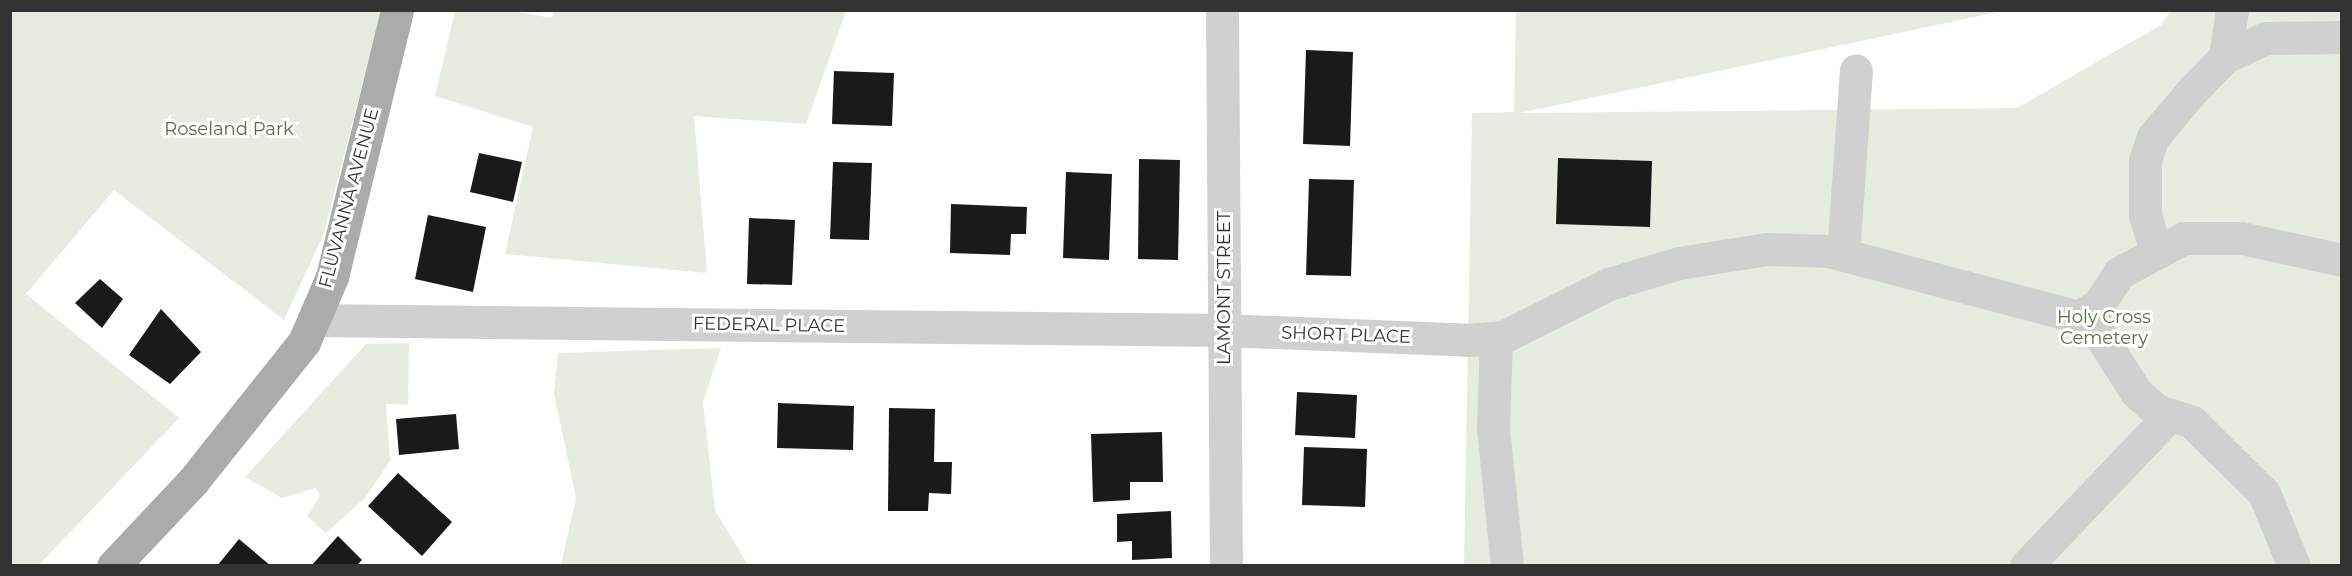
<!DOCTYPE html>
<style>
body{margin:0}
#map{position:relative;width:2352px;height:576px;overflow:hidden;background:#fff;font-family:Montserrat,sans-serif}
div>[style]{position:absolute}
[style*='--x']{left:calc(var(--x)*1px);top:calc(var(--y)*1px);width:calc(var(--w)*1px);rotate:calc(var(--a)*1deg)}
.green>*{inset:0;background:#e6ecdf}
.building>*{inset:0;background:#1a1a1a}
.minor>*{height:33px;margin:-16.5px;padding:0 16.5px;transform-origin:16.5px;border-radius:16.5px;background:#d0d0d0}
.major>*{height:33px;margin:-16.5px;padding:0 16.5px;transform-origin:16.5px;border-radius:16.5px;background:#ababab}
span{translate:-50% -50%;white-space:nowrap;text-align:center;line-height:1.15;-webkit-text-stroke:6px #fff;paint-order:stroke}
.park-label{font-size:18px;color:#56703f}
.street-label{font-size:18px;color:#333}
.frame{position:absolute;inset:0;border:12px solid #333;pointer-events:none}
</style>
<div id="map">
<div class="green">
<div style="clip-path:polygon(10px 11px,381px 11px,324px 233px,284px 320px,114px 190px,26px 294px,179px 418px,38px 566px,11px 565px)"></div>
<div style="clip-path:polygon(553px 11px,846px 11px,806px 124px,694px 116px,707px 273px,505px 254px,533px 127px,435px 96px,455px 11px,512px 11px,552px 18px)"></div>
<div style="clip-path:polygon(1516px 11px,2003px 11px,1519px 113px,2017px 108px,2161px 25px,2170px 11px,2341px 11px,2341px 565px,1464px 566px,1472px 113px,1514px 112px)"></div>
<div style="clip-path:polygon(409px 343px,408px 405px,386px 404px,390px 461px,365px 498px,326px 533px,307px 516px,320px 496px,316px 488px,282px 498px,245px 477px,366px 344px)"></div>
<div style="clip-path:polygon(721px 348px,703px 402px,715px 510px,748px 565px,561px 565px,576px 498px,554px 393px,558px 353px)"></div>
</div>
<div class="building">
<div style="clip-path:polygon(1306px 50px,1353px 52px,1350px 146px,1303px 144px)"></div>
<div style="clip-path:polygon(834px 71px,894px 73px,892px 126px,832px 124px)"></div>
<div style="clip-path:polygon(479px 153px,522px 162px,513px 202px,470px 192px)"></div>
<div style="clip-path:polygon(1558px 158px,1652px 161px,1650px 227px,1556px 224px)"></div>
<div style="clip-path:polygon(1139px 159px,1180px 160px,1178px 260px,1138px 259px)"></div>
<div style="clip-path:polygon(833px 162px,872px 163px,869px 240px,830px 239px)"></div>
<div style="clip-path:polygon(1066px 172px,1112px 174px,1109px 260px,1063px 258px)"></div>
<div style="clip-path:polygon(1309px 179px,1354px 180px,1351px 276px,1306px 275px)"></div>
<div style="clip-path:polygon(951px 204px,1027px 207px,1026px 234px,1011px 234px,1010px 255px,950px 253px)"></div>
<div style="clip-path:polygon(428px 215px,486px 227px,473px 292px,415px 279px)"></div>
<div style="clip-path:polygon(749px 218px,795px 220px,792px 285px,747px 284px)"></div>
<div style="clip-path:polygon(100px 279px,123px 299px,102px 328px,75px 303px)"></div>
<div style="clip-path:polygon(161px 309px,201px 352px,170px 384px,129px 355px)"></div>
<div style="clip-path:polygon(1297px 392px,1357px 395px,1355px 438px,1295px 435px)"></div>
<div style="clip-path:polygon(778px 403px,854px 406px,853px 450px,777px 448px)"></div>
<div style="clip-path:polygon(889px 408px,935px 409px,934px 462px,952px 462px,951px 494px,929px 493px,928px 511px,888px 511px)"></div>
<div style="clip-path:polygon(456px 414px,459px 449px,399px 455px,396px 419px)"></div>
<div style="clip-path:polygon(1162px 432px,1163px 482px,1130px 482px,1130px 500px,1093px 502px,1091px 434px)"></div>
<div style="clip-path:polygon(1304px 447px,1367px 449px,1365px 507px,1302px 505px)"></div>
<div style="clip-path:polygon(398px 473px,452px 522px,422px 556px,368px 506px)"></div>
<div style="clip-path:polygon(1171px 511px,1172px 558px,1132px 560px,1132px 541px,1117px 542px,1117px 514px)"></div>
<div style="clip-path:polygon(338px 536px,362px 560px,356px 566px,311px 566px)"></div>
<div style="clip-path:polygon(239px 539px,271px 566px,217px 566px)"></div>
</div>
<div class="minor">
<div style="--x:1222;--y:10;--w:556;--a:89.59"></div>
<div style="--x:2225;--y:57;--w:48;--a:-81.5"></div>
<div style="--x:2156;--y:251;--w:37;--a:-107"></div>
<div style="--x:2145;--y:216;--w:56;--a:-90"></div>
<div style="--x:2145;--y:160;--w:24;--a:-71"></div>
<div style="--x:2153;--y:137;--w:59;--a:-49.8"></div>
<div style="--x:2191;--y:92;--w:49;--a:-45.8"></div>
<div style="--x:2225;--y:57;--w:45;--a:-24.9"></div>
<div style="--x:2266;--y:38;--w:76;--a:-0.8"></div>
<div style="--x:1843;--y:255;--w:185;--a:-86"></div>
<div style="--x:2086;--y:313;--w:93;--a:57.7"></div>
<div style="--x:2136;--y:392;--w:28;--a:42"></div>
<div style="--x:2157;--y:411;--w:37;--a:17"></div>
<div style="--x:2192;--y:422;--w:101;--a:44.6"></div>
<div style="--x:2264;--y:493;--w:79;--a:67.7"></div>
<div style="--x:314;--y:320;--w:910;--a:0.63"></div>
<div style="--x:1224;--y:330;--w:244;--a:2.3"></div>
<div style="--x:1468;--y:340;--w:35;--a:-5"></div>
<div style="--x:1503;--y:337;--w:119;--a:-26.6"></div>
<div style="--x:1609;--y:284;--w:73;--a:-16.7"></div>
<div style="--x:1679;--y:263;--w:89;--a:-9"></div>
<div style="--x:1767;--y:249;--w:62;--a:1.8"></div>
<div style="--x:1829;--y:251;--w:259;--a:14.8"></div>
<div style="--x:2079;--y:317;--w:24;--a:-33"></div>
<div style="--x:2099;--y:304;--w:37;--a:-57"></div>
<div style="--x:2119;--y:273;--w:74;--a:-28.3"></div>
<div style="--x:2184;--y:238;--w:57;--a:0"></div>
<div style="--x:2241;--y:238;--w:103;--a:12.3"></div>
<div style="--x:1496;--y:338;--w:90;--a:91.9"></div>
<div style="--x:1493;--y:428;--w:139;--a:84.2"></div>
<div style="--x:2026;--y:566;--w:209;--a:-46.4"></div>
</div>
<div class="major">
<div style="--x:113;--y:566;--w:117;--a:-46.7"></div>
<div style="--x:193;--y:481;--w:178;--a:-51.4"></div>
<div style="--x:304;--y:342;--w:71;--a:-66.7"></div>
<div style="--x:332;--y:277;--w:275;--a:-76.3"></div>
</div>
<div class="park-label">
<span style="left:229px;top:129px">Roseland Park</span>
<span style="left:2104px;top:328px">Holy Cross<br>Cemetery</span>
</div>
<div class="street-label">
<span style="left:349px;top:198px;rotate:-75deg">FLUVANNA AVENUE</span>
<span style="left:1224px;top:288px;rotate:-90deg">LAMONT STREET</span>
<span style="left:769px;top:325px;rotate:1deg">FEDERAL PLACE</span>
<span style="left:1346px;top:335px;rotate:2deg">SHORT PLACE</span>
</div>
<div class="frame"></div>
</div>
